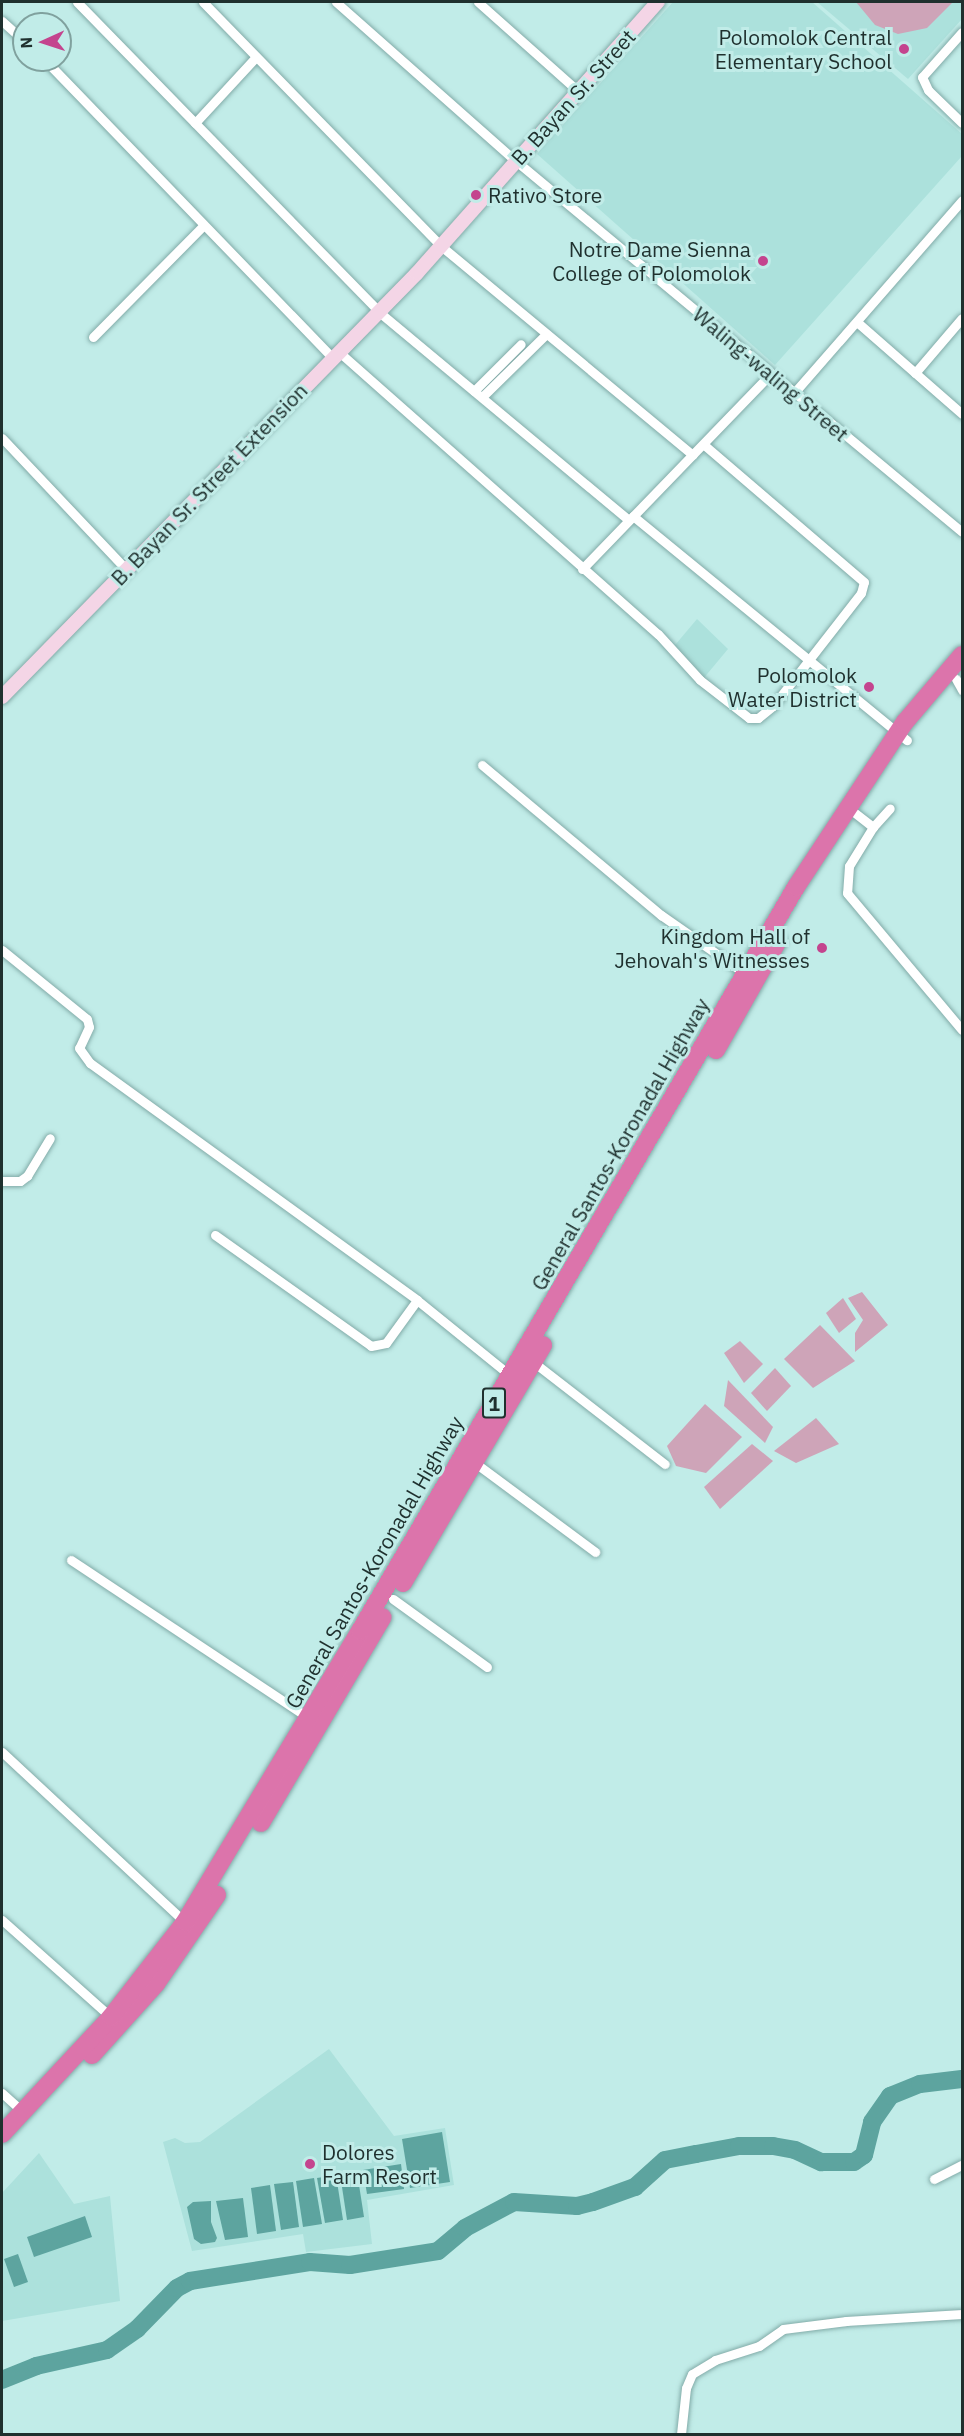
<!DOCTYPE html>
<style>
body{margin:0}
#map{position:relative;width:964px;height:2436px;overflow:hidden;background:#c1ece8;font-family:"IBM Plex Sans",sans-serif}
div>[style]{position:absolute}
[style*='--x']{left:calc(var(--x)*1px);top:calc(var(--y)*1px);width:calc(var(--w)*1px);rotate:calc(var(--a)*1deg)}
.built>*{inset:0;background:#ace1dc}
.green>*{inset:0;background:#cea4b8}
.water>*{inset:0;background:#5da49f}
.river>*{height:18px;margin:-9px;padding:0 9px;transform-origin:9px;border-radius:9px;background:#5da49f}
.roads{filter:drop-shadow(0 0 2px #82aba8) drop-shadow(0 0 2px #82aba8)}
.street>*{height:9px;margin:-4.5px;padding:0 4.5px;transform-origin:4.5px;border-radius:4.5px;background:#fff}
.secondary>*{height:14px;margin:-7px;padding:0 7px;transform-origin:7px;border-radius:7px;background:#f4d5e6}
.highway>*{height:18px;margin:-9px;padding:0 9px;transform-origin:9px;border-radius:9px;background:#dc74ab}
.dots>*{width:16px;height:16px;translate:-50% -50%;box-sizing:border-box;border:3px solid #c1ece8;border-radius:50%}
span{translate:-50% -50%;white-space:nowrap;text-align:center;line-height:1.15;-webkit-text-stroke:6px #c1ece8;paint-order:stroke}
.shield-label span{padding:2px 4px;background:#c1ece8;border:2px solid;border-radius:4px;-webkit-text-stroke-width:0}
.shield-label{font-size:20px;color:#1f302e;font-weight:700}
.poi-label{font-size:21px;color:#1f302e}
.right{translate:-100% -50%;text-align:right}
.left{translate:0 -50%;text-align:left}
.street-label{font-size:21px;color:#1f302e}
.frame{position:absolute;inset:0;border:3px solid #1f302e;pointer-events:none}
.north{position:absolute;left:12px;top:12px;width:60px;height:60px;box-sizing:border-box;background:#c1ece8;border:2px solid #80a19e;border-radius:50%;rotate:267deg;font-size:16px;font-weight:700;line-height:24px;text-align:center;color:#1f302e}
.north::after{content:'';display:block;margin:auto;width:21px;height:27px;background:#c4448e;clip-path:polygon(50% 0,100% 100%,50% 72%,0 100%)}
</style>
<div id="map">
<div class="built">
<div style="clip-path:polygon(673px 2px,812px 2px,962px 134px,962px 156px,775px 365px,537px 154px)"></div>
<div style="clip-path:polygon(817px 2px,962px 2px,962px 19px,908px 79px)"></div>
<div style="clip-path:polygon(697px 619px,728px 649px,703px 679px,670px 651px)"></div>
<div style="clip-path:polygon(329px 2049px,394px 2136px,445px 2128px,454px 2185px,367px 2200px,372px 2244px,306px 2252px,303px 2234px,192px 2251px,163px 2142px,175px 2138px,185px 2143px,200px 2142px)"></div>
<div style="clip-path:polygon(39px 2153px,74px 2204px,110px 2196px,120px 2301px,2px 2321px,2px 2193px)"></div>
</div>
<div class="green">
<div style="clip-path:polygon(856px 2px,953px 2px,927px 28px,898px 34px,875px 25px)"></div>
<div style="clip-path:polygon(862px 1292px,888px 1325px,855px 1352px,855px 1333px,863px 1320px,848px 1298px)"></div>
<div style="clip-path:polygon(843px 1298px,856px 1319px,839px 1333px,826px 1313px)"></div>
<div style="clip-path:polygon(820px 1325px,855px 1361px,813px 1388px,784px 1359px)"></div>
<div style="clip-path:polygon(740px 1341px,763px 1364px,744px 1383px,724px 1353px)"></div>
<div style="clip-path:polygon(775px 1368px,791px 1386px,767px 1411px,751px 1393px)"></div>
<div style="clip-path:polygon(728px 1380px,773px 1427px,765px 1443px,724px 1406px)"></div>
<div style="clip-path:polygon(705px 1404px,742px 1437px,706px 1473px,676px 1466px,667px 1446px)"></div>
<div style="clip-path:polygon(816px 1418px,839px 1444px,796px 1463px,774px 1451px)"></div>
<div style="clip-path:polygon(752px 1444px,773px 1461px,720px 1509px,704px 1487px)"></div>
</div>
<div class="water">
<div style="clip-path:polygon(442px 2132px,450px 2182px,410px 2188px,402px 2139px)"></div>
<div style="clip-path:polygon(401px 2164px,404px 2189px,367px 2194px,363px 2170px)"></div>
<div style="clip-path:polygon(357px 2172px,364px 2217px,347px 2220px,340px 2174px)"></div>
<div style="clip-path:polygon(336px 2175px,343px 2220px,325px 2223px,317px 2178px)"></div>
<div style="clip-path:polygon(314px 2178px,322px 2224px,303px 2227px,296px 2181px)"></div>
<div style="clip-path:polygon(293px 2182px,299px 2227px,281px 2230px,274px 2184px)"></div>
<div style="clip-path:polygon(270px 2185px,276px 2231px,257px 2234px,251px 2188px)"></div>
<div style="clip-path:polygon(243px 2198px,248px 2237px,225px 2240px,216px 2201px)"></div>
<div style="clip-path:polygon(211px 2201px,211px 2222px,217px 2238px,215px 2242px,201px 2244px,194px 2239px,187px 2207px,193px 2202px)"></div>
<div style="clip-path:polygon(85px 2216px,92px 2237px,34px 2257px,27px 2237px)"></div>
<div style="clip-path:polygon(18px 2254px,28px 2282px,14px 2287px,4px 2259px)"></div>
</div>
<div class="river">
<div style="--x:2;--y:2380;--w:37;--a:-22"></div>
<div style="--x:36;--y:2366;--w:73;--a:-12.7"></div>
<div style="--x:107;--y:2350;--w:37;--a:-35"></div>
<div style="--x:137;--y:2329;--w:57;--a:-45.7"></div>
<div style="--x:177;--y:2288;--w:15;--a:-28"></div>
<div style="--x:190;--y:2281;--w:121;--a:-9"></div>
<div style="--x:310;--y:2262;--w:40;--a:4.3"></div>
<div style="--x:350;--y:2265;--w:89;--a:-9"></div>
<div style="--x:438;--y:2251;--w:35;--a:-40"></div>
<div style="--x:465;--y:2228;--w:55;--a:-28"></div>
<div style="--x:514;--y:2202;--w:63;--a:3.6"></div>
<div style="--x:577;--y:2206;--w:16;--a:-14"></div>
<div style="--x:593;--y:2202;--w:45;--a:-19.7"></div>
<div style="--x:635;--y:2187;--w:40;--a:-42"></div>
<div style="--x:665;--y:2160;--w:32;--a:-11"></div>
<div style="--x:696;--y:2154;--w:44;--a:-10.5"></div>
<div style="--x:739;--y:2146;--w:34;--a:0"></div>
<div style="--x:773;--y:2146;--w:22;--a:10"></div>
<div style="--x:795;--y:2150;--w:29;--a:25"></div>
<div style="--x:821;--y:2162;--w:33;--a:0"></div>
<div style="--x:854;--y:2162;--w:12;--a:-35"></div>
<div style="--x:864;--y:2155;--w:34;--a:-76"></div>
<div style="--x:872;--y:2122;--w:32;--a:-55"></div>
<div style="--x:890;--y:2096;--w:32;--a:-22"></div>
<div style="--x:920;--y:2084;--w:42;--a:-6.8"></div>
</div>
<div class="roads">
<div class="street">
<div style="--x:77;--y:2;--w:433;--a:45.7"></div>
<div style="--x:379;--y:312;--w:325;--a:39.8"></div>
<div style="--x:203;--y:2;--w:341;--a:45.7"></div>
<div style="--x:441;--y:246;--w:327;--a:39.7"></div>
<div style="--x:336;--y:2;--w:240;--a:41.5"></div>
<div style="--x:516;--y:161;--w:580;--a:39.75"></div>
<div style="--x:478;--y:2;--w:134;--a:41.7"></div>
<div style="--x:2;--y:21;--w:30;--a:42"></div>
<div style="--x:962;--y:32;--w:60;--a:131.6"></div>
<div style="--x:922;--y:77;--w:14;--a:65"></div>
<div style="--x:928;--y:90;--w:47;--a:44.1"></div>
<div style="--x:45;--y:60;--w:414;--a:46"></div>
<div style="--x:195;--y:123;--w:90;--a:-47.3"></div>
<div style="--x:857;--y:322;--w:140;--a:41.2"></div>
<div style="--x:93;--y:337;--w:156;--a:-45.3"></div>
<div style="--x:339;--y:352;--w:426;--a:41.5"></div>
<div style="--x:658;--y:634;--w:62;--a:47.6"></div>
<div style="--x:700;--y:680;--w:62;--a:37.8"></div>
<div style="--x:749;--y:718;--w:9;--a:0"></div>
<div style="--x:758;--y:718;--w:19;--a:-39"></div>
<div style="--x:773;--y:706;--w:143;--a:-52.1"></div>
<div style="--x:861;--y:593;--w:11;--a:-75"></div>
<div style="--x:864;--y:582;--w:211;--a:-139.4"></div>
<div style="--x:915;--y:373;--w:72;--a:-49.5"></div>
<div style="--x:474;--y:391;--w:66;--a:-45"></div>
<div style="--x:793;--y:394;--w:257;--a:-48.9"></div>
<div style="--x:482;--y:397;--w:90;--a:-44.5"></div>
<div style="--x:2;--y:438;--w:180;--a:46.6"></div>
<div style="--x:633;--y:516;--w:354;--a:39.3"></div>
<div style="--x:582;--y:569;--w:271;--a:-46"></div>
<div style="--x:956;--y:679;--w:13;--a:61"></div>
<div style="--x:482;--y:765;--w:234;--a:40"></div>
<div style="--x:661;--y:915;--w:101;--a:34.9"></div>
<div style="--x:855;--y:813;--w:23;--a:38"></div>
<div style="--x:873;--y:827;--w:46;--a:121.6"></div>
<div style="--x:849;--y:866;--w:27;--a:94"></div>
<div style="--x:847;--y:893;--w:179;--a:50"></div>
<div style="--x:873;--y:827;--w:25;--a:-48"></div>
<div style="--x:2;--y:950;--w:109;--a:39.1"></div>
<div style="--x:87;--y:1019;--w:8;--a:76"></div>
<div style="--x:89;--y:1027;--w:23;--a:115"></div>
<div style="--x:79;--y:1048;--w:19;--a:54"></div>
<div style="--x:90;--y:1063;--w:404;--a:35.9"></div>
<div style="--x:417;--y:1300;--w:122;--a:39"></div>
<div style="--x:2;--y:1181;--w:18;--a:0"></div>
<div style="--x:20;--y:1181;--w:9;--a:-36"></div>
<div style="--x:27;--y:1176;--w:44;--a:-58.8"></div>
<div style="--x:215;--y:1235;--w:191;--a:35.4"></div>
<div style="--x:371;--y:1346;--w:15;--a:-11"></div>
<div style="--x:386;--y:1343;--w:53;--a:-54.2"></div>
<div style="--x:532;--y:1361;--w:168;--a:37.8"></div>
<div style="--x:474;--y:1462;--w:151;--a:36.6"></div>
<div style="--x:71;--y:1560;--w:286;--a:33.6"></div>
<div style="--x:393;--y:1599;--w:116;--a:35.9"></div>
<div style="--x:2;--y:1752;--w:250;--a:42.9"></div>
<div style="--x:2;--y:1920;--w:147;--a:41.7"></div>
<div style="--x:2;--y:2093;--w:27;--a:42"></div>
<div style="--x:934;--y:2179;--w:31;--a:-27"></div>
<div style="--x:681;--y:2434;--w:46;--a:-83.8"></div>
<div style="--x:686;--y:2388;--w:15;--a:-67"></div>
<div style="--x:692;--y:2374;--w:27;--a:-31"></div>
<div style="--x:715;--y:2360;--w:46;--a:-17.7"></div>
<div style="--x:759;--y:2346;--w:29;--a:-35"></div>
<div style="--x:783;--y:2329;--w:64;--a:-7.2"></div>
<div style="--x:846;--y:2321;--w:116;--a:-3.5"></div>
</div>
<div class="secondary">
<div style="--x:2;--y:697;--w:593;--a:-45.61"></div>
<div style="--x:417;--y:273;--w:363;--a:-48.4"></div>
</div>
<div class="highway">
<div style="--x:716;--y:1050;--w:125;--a:-60.4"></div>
<div style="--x:403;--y:1583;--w:276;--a:-59.5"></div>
<div style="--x:261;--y:1823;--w:239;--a:-59.4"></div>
<div style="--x:92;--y:2055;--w:96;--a:-48"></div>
<div style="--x:156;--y:1984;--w:108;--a:-55.6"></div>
<div style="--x:2;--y:2134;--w:160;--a:-47"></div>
<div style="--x:111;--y:2017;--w:120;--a:-52.1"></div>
<div style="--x:185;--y:1922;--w:340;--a:-59"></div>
<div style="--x:360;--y:1631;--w:862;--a:-59.63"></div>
<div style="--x:796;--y:887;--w:198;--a:-56.6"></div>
<div style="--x:905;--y:722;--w:88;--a:-49.6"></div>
</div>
</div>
<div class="dots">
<div style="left:904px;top:49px;background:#c4448e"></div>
<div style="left:476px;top:195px;background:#c4448e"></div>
<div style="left:763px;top:261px;background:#c4448e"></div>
<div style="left:869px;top:687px;background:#c4448e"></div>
<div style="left:822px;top:948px;background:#c4448e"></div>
<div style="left:310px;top:2164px;background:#c4448e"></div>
</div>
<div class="shield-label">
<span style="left:494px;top:1403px">1</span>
</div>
<div class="poi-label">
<span class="right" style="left:892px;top:49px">Polomolok Central<br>Elementary School</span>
<span class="left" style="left:488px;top:195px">Rativo Store</span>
<span class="right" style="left:751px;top:261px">Notre Dame Sienna<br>College of Polomolok</span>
<span class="right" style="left:857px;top:687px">Polomolok<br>Water District</span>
<span class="right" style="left:810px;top:948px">Kingdom Hall of<br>Jehovah's Witnesses</span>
<span class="left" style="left:322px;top:2164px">Dolores<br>Farm Resort</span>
</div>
<div class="street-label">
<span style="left:573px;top:97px;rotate:-48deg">B. Bayan Sr. Street</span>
<span style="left:771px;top:374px;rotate:40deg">Waling-waling Street</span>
<span style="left:209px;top:484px;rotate:-46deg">B. Bayan Sr. Street Extension</span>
<span style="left:620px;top:1144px;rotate:-60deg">General Santos-Koronadal Highway</span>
<span style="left:374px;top:1562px;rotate:-60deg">General Santos-Koronadal Highway</span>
</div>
<div class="frame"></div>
<div class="north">N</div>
</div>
